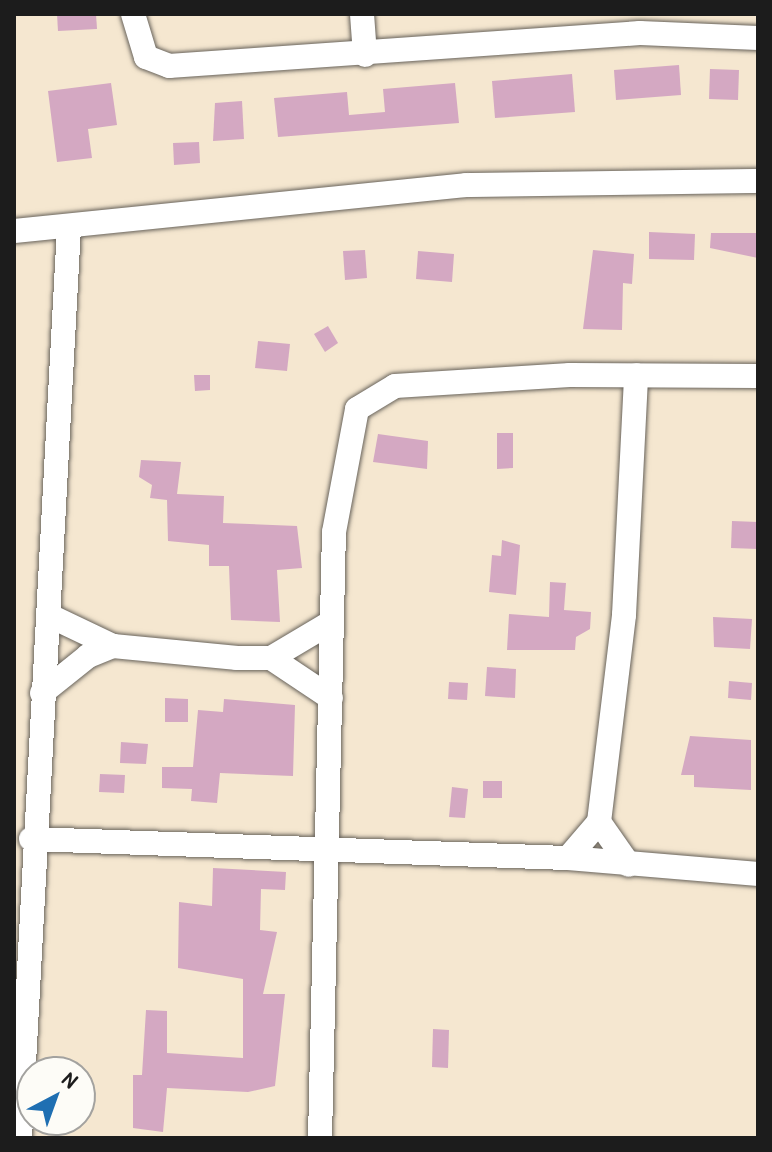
<!DOCTYPE html>
<style>
body{margin:0}
#map{position:relative;width:772px;height:1152px;overflow:hidden;background:#f5e7d0;font-family:"Patrick Hand",sans-serif}
div>[style]{position:absolute}
[style*='--x']{left:calc(var(--x)*1px);top:calc(var(--y)*1px);width:calc(var(--w)*1px);rotate:calc(var(--a)*1deg)}
.building>*{inset:0;background:#d4a8c2}
.roads{filter:drop-shadow(0 0 2px #68635b) drop-shadow(0 0 2px #68635b)}
.minor>*{height:24px;margin:-12px;padding:0 12px;transform-origin:12px;border-radius:12px;background:#fff}
span{translate:-50% -50%;white-space:nowrap;text-align:center;line-height:1.15;-webkit-text-stroke:6px #fdfcf7;paint-order:stroke}
.frame{position:absolute;inset:0;border:16px solid #1c1c1c;pointer-events:none}
.north{position:absolute;left:16px;top:1056px;width:80px;height:80px;box-sizing:border-box;background:#fdfcf7;border:2px solid #a3a29f;border-radius:50%;rotate:41deg;font-size:22px;font-weight:700;line-height:32px;text-align:center;color:#1c1c1c}
.north::after{content:'';display:block;margin:auto;width:28px;height:36px;background:#1f6fb2;clip-path:polygon(50% 0,100% 100%,50% 72%,0 100%)}
</style>
<div id="map">
<div class="building">
<div style="clip-path:polygon(57px 14px,96px 14px,97px 29px,58px 31px)"></div>
<div style="clip-path:polygon(679px 65px,681px 95px,616px 100px,614px 70px)"></div>
<div style="clip-path:polygon(710px 69px,739px 70px,738px 100px,709px 99px)"></div>
<div style="clip-path:polygon(572px 74px,575px 112px,495px 118px,492px 81px)"></div>
<div style="clip-path:polygon(111px 83px,117px 125px,88px 129px,92px 158px,57px 162px,48px 91px)"></div>
<div style="clip-path:polygon(455px 83px,459px 123px,278px 137px,274px 98px,347px 92px,349px 115px,385px 112px,383px 89px)"></div>
<div style="clip-path:polygon(242px 101px,244px 139px,213px 141px,215px 103px)"></div>
<div style="clip-path:polygon(199px 142px,200px 163px,174px 165px,173px 143px)"></div>
<div style="clip-path:polygon(649px 232px,695px 234px,694px 260px,649px 259px)"></div>
<div style="clip-path:polygon(711px 233px,758px 233px,758px 258px,710px 248px)"></div>
<div style="clip-path:polygon(365px 250px,367px 278px,345px 280px,343px 251px)"></div>
<div style="clip-path:polygon(593px 250px,634px 254px,632px 284px,623px 283px,622px 330px,583px 329px)"></div>
<div style="clip-path:polygon(418px 251px,454px 254px,452px 282px,416px 279px)"></div>
<div style="clip-path:polygon(328px 326px,338px 343px,325px 352px,314px 334px)"></div>
<div style="clip-path:polygon(258px 341px,290px 344px,287px 371px,255px 368px)"></div>
<div style="clip-path:polygon(194px 375px,210px 375px,210px 390px,195px 391px)"></div>
<div style="clip-path:polygon(497px 433px,513px 433px,513px 468px,497px 469px)"></div>
<div style="clip-path:polygon(378px 434px,428px 441px,427px 469px,373px 462px)"></div>
<div style="clip-path:polygon(141px 460px,181px 462px,177px 494px,224px 496px,223px 523px,297px 526px,302px 568px,277px 570px,280px 622px,231px 620px,229px 566px,209px 566px,209px 545px,168px 541px,167px 500px,150px 498px,152px 485px,139px 477px)"></div>
<div style="clip-path:polygon(732px 521px,758px 522px,758px 549px,731px 548px)"></div>
<div style="clip-path:polygon(502px 540px,520px 545px,516px 595px,489px 592px,492px 555px,501px 556px)"></div>
<div style="clip-path:polygon(550px 582px,566px 583px,564px 610px,591px 612px,590px 629px,576px 637px,575px 650px,507px 650px,509px 614px,549px 617px)"></div>
<div style="clip-path:polygon(713px 617px,752px 619px,750px 649px,714px 647px)"></div>
<div style="clip-path:polygon(487px 667px,516px 669px,515px 698px,485px 696px)"></div>
<div style="clip-path:polygon(729px 681px,752px 683px,751px 700px,728px 698px)"></div>
<div style="clip-path:polygon(449px 682px,468px 683px,467px 700px,448px 699px)"></div>
<div style="clip-path:polygon(165px 698px,188px 699px,188px 722px,165px 722px)"></div>
<div style="clip-path:polygon(224px 699px,295px 705px,293px 776px,220px 773px,217px 803px,191px 801px,192px 789px,162px 788px,162px 767px,193px 767px,198px 710px,223px 712px)"></div>
<div style="clip-path:polygon(690px 736px,751px 740px,751px 790px,694px 787px,694px 775px,681px 775px)"></div>
<div style="clip-path:polygon(121px 742px,148px 744px,146px 764px,120px 763px)"></div>
<div style="clip-path:polygon(100px 774px,125px 775px,124px 793px,99px 792px)"></div>
<div style="clip-path:polygon(483px 781px,502px 781px,502px 798px,483px 798px)"></div>
<div style="clip-path:polygon(452px 787px,468px 789px,465px 818px,449px 817px)"></div>
<div style="clip-path:polygon(213px 868px,286px 872px,285px 890px,261px 889px,260px 930px,277px 932px,263px 994px,285px 994px,275px 1086px,248px 1092px,167px 1088px,163px 1132px,133px 1128px,133px 1075px,142px 1075px,146px 1010px,167px 1011px,167px 1053px,243px 1058px,243px 979px,178px 968px,179px 902px,212px 906px)"></div>
<div style="clip-path:polygon(433px 1029px,449px 1030px,448px 1068px,432px 1067px)"></div>
</div>
<div class="roads">
<div class="minor">
<div style="--x:133;--y:14;--w:45;--a:73.2"></div>
<div style="--x:146;--y:57;--w:25;--a:21"></div>
<div style="--x:169;--y:66;--w:472;--a:-4"></div>
<div style="--x:640;--y:33;--w:118;--a:2.4"></div>
<div style="--x:362;--y:14;--w:41;--a:85.8"></div>
<div style="--x:14;--y:231;--w:454;--a:-5.8"></div>
<div style="--x:466;--y:185;--w:292;--a:-0.8"></div>
<div style="--x:48;--y:615;--w:72;--a:25.5"></div>
<div style="--x:113;--y:646;--w:125;--a:5.5"></div>
<div style="--x:237;--y:658;--w:34;--a:0"></div>
<div style="--x:271;--y:658;--w:69;--a:-30.7"></div>
<div style="--x:271;--y:658;--w:72;--a:33.7"></div>
<div style="--x:42;--y:693;--w:59;--a:-38.8"></div>
<div style="--x:88;--y:656;--w:27;--a:-22"></div>
<div style="--x:599;--y:822;--w:52;--a:55.1"></div>
<div style="--x:31;--y:839;--w:537;--a:2.03"></div>
<div style="--x:568;--y:858;--w:191;--a:4.8"></div>
<div style="--x:568;--y:858;--w:48;--a:-49.3"></div>
<div style="--x:599;--y:822;--w:209;--a:-83.1"></div>
<div style="--x:624;--y:615;--w:240;--a:-87.1"></div>
<div style="--x:20;--y:1138;--w:912;--a:-86.92"></div>
<div style="--x:320;--y:1138;--w:606;--a:-88.68"></div>
<div style="--x:334;--y:532;--w:125;--a:-79.4"></div>
<div style="--x:357;--y:409;--w:44;--a:-31.2"></div>
<div style="--x:395;--y:386;--w:175;--a:-3.6"></div>
<div style="--x:570;--y:375;--w:188;--a:0.3"></div>
</div>
</div>
<div class="frame"></div>
<div class="north">N</div>
</div>
